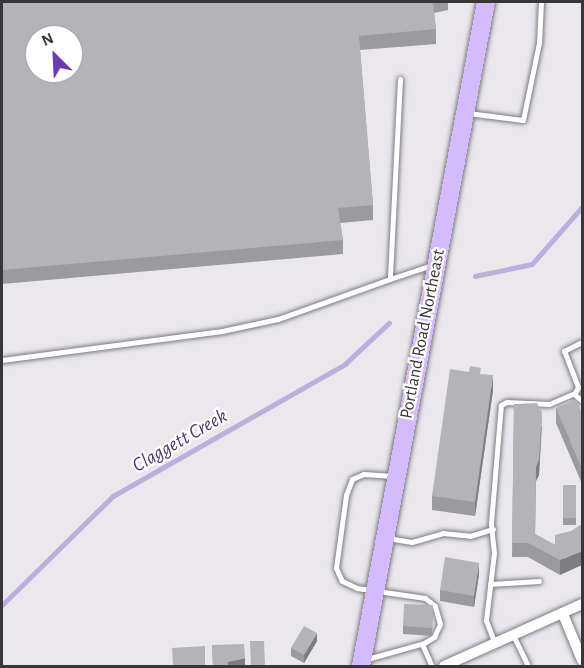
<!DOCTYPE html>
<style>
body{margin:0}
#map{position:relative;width:584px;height:668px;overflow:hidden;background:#eae8ed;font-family:"Alegreya Sans",sans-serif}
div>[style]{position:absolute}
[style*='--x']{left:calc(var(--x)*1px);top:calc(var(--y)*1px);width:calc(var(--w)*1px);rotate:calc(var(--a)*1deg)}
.stream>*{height:4.5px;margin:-2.25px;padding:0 2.25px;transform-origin:2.25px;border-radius:2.25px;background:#bdafdd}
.roads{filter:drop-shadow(0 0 2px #7d7c80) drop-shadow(0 0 2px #7d7c80)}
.service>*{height:5px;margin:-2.5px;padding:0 2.5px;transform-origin:2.5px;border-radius:2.5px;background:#fff}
.minor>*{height:10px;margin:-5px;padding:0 5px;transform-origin:5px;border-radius:5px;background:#fff}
.primary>*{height:18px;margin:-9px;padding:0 9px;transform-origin:9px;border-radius:9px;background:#d3bbfe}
.wall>*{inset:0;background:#9b9a9d}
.shaded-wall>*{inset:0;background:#7e7d80}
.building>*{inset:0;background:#b4b3b7}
span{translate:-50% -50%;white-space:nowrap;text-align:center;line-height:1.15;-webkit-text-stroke:4.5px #fff;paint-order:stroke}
.street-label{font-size:18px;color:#373739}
.water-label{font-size:20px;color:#4a356e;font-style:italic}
.frame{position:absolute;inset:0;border:3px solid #373739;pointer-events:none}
.north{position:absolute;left:24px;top:24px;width:60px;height:60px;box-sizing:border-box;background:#fff;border:2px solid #afafb0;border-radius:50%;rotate:336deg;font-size:16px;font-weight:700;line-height:24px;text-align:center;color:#373739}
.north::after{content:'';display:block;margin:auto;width:21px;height:27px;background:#6c3ab2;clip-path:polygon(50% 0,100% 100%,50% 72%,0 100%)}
</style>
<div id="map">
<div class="stream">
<div style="--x:475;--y:276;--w:58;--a:-11.9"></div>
<div style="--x:532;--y:264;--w:76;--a:-48.7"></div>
<div style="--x:2;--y:605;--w:156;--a:-44.5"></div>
<div style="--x:113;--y:496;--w:267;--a:-29.6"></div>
<div style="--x:345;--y:364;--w:60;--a:-43"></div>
</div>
<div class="roads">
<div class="service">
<div style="--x:400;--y:79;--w:200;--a:92.9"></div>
<div style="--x:390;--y:279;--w:44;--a:-18.4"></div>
<div style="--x:468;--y:113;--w:55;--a:7.3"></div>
<div style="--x:523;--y:120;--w:79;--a:-78.3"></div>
<div style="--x:539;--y:43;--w:41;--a:-87.2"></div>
<div style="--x:2;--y:360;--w:222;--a:-7.5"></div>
<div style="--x:222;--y:331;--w:57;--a:-12.1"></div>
<div style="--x:278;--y:319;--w:119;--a:-19.7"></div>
<div style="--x:574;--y:394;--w:11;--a:41"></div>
<div style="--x:387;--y:538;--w:25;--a:9"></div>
<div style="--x:412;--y:542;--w:32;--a:-16"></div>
<div style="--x:443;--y:533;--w:27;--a:6"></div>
<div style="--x:470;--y:536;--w:24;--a:-17"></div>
<div style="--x:490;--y:584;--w:49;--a:-3.5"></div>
<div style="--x:513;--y:635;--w:34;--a:64"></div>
<div style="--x:422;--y:644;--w:24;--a:66"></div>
<div style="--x:495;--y:644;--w:26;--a:-111"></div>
<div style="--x:486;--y:620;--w:67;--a:-83.2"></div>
<div style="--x:494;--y:553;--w:30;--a:-96"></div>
<div style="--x:491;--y:523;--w:118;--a:-85.2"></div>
<div style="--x:501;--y:405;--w:7;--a:-27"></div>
<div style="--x:507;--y:402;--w:42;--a:2.7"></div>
<div style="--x:549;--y:404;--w:28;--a:-23"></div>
<div style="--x:575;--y:393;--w:7;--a:-63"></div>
<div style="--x:578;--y:387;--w:39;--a:-111"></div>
<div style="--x:564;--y:351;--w:20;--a:-27"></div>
<div style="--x:367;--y:659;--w:59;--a:-15.7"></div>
<div style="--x:424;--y:643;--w:12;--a:-31"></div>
<div style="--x:434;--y:637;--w:14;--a:-65"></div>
<div style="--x:440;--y:624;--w:19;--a:-106"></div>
<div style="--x:435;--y:606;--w:13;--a:-141"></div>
<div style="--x:425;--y:598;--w:69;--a:-171.6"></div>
<div style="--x:357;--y:588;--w:17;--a:-155"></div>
<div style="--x:342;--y:581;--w:14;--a:-115"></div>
<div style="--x:336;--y:568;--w:74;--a:-82.2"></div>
<div style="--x:346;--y:495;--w:17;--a:-69"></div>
<div style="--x:352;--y:479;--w:13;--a:-23"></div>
<div style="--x:364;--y:474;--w:29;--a:4"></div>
</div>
<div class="minor">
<div style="--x:563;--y:614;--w:50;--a:67.6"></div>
<div style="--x:444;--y:666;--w:151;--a:-24.2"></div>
</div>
<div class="primary">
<div style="--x:361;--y:666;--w:676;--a:-79.34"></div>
</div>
</div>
<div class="wall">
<div style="clip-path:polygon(2px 2px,448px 2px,448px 10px,434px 13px,436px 29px,436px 44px,360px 50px,373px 205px,373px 220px,340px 223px,343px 240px,343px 254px,2px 284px)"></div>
<div style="clip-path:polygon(481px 374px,493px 390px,475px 516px,432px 510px,432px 496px)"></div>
<div style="clip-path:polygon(514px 404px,542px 427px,539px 475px,536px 481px,535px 534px,555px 545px,571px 531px,560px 575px,528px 557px,512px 557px)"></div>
<div style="clip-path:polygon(556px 408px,582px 413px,582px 484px,556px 423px)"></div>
<div style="clip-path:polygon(563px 485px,576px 485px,576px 525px,563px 525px)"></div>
<div style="clip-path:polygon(479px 574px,474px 607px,440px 601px,440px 590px)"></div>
<div style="clip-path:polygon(433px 605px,432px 636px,403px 634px,403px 626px)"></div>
<div style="clip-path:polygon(317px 641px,304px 663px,291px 656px,291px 648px)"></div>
<div style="clip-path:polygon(212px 645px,245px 665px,239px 666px,213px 666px)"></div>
</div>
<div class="shaded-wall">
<div style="clip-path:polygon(493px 375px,493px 390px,475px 516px,475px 502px)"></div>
<div style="clip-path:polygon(542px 412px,539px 475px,536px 481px,535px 549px,536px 467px)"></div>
<div style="clip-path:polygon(582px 551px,582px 565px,560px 575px,560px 560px)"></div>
<div style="clip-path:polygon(479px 563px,479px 574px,474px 607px,474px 596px)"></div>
<div style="clip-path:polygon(317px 633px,317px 641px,304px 663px,304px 655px)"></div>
<div style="clip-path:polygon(245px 658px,245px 665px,239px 666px,228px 666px,228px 662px)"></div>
</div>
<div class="building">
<div style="clip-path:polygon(evenodd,2px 2px,433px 2px,436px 29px,359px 36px,373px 205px,338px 208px,343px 240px,2px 270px,2px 2px,36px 36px,72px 36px,72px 72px,36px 72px,36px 36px)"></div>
<div style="clip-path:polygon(470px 366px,481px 368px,480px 374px,493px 375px,475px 502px,432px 496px,450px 369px,469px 372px)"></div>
<div style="clip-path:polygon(576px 399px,582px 413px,582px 469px,556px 408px)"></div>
<div style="clip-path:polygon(537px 403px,542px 412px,539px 460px,536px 467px,535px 534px,555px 545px,555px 535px,571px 531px,582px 524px,582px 551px,560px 560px,528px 543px,512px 543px,514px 404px)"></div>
<div style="clip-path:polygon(563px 485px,576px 485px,576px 518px,563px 518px)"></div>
<div style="clip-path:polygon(445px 557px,479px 563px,474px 596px,440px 590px)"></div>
<div style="clip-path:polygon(404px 604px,433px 605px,432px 628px,403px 626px)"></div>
<div style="clip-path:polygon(304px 626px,317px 633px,304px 655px,291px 648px)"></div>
<div style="clip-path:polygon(250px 641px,264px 641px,265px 666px,251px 666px)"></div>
<div style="clip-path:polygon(244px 644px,245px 658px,228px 662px,228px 665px,213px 665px,212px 645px)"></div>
<div style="clip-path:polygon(205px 646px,205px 666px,173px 666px,172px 648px)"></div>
</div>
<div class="street-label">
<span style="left:423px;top:334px;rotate:-79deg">Portland Road Northeast</span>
</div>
<div class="water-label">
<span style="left:180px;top:441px;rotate:-30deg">Claggett Creek</span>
</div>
<div class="frame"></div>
<div class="north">N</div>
</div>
